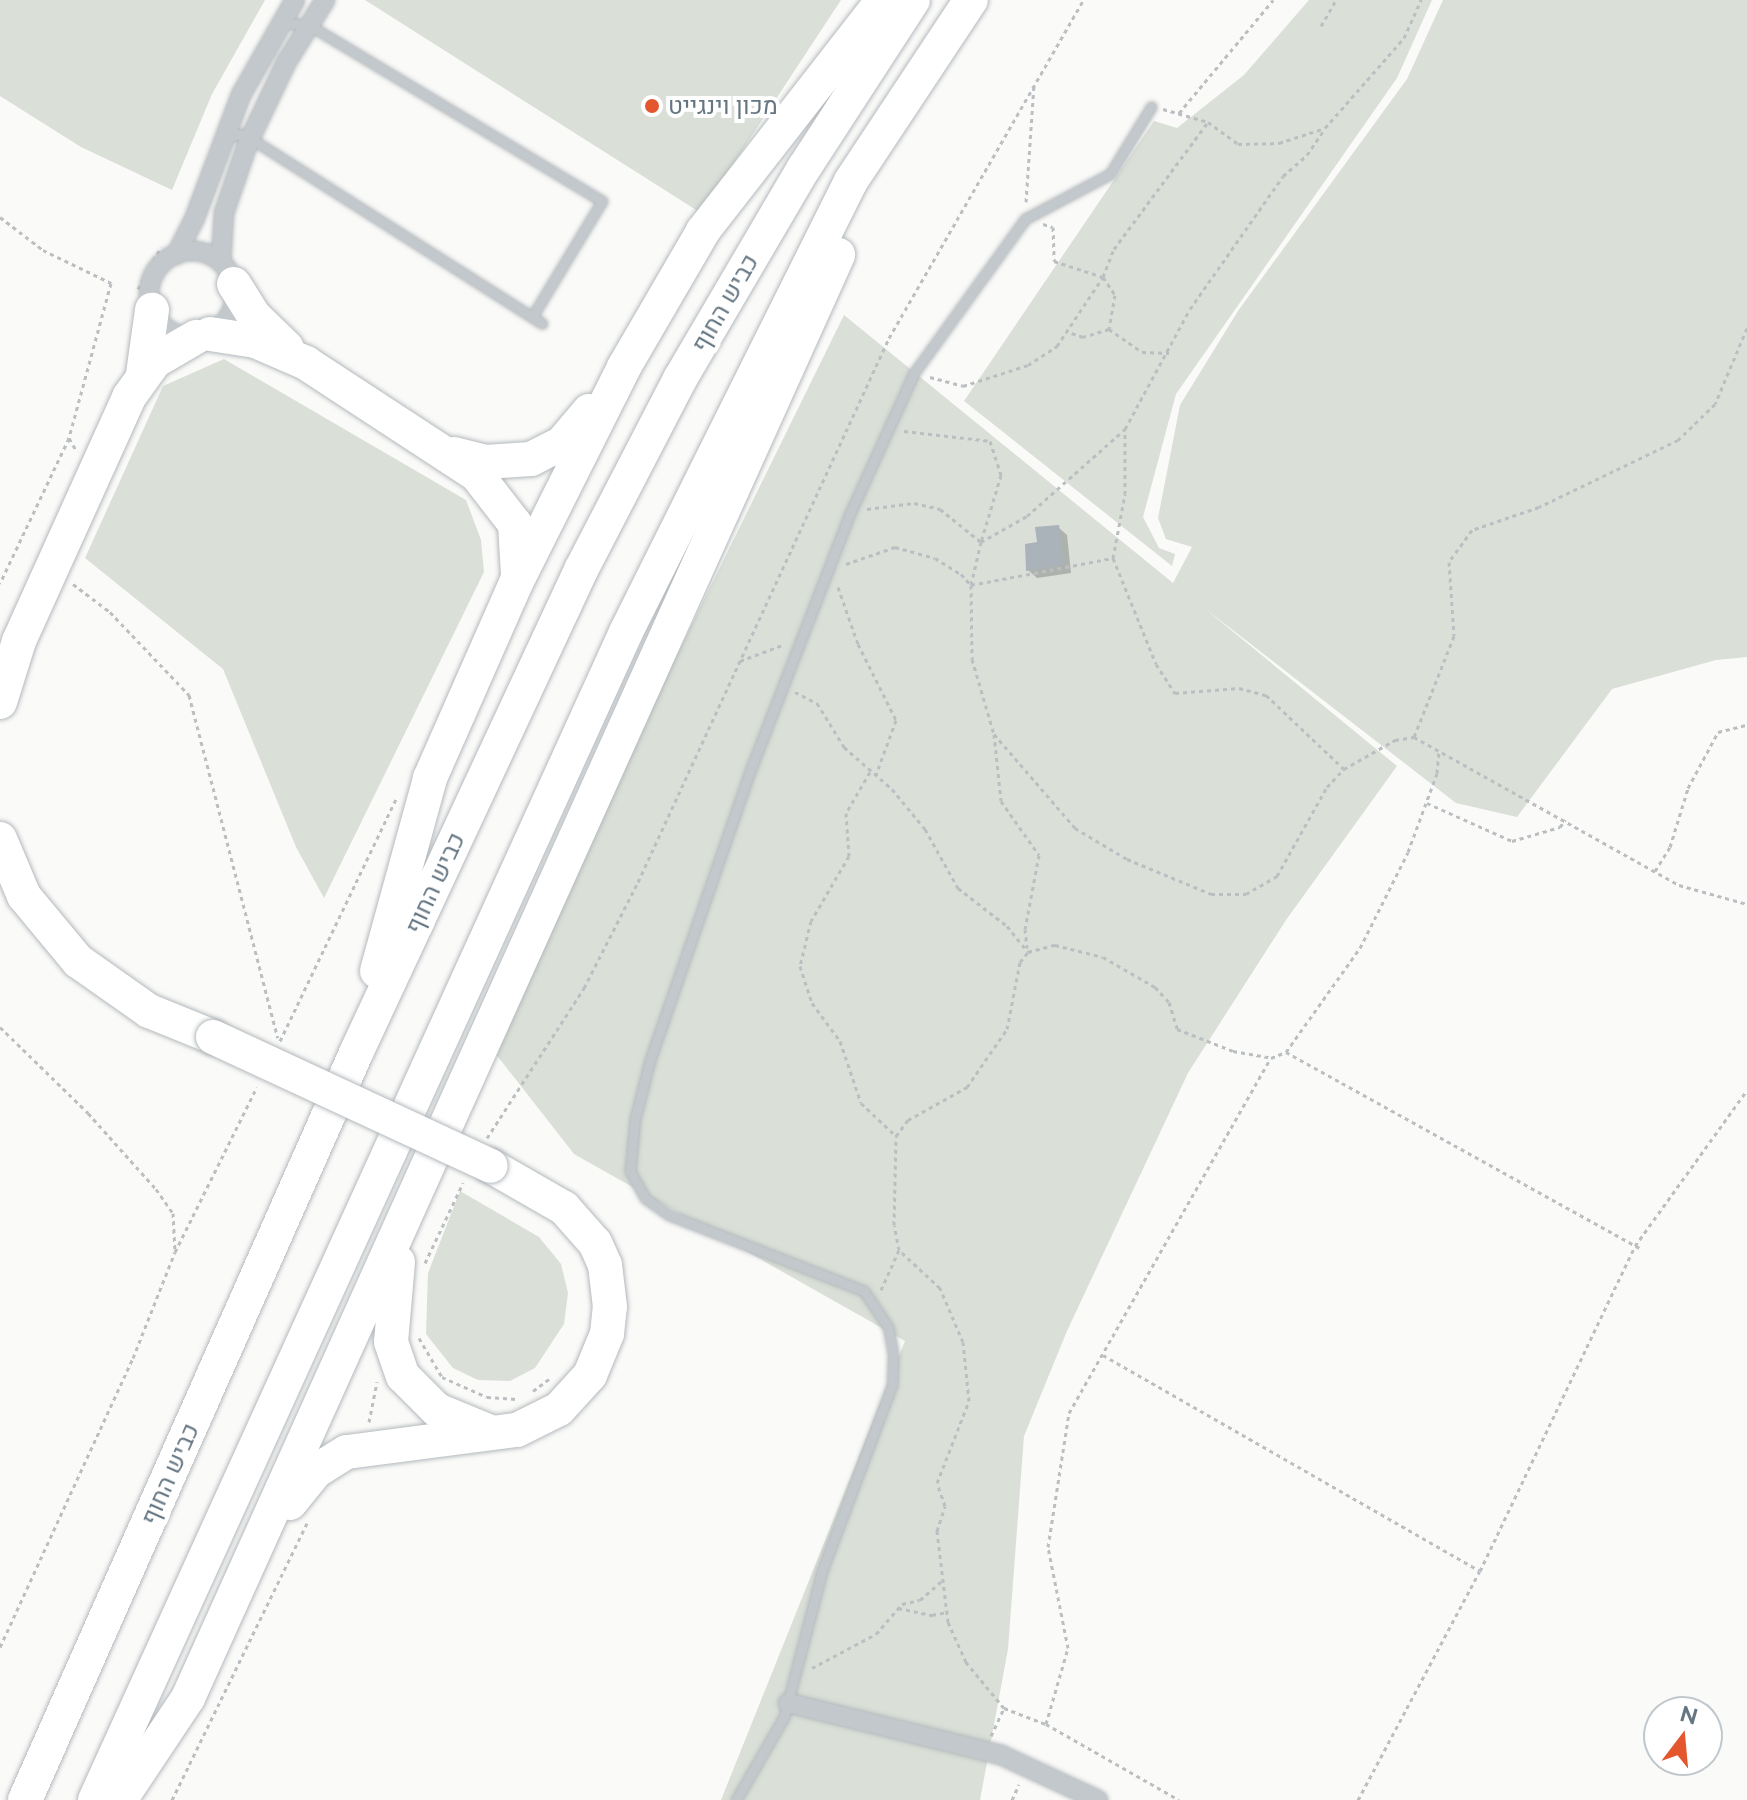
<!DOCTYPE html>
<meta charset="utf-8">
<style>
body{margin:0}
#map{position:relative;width:1747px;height:1800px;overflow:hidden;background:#fafaf8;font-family:Raleway,Heebo,sans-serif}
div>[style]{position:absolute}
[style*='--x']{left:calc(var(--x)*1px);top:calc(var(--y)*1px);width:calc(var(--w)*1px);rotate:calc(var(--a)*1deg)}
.green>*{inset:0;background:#dadfd7}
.shadow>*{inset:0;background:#0003}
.building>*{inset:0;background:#aab3b9}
.path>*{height:3px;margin-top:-1.5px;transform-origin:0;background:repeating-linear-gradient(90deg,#bbbfc2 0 4px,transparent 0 8px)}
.roads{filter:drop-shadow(0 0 2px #b4b9bd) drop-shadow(0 0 2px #b4b9bd)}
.lane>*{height:9px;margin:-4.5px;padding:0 4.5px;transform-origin:4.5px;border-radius:4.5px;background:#c3c8cc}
.street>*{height:18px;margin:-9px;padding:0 9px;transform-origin:9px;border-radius:9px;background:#c3c8cc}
.street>.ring{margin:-9px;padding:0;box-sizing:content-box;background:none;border:18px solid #c3c8cc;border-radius:50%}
.highway>*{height:34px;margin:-17px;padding:0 17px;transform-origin:17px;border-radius:17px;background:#fff}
.bridges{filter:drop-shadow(0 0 2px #b4b9bd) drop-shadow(0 0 2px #b4b9bd)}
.highway-bridge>*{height:34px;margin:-17px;padding:0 17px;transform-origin:17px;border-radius:17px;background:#fff}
.dots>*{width:22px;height:22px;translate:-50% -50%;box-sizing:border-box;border:4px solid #fff;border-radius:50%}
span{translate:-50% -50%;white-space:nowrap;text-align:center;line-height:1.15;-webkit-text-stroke:8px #fff;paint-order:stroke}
.poi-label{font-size:24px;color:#657683}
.left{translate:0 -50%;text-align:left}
.street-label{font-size:24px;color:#657683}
.north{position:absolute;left:1643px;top:1696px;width:80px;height:80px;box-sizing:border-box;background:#fff;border:2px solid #c1c8cd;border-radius:50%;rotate:16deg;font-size:22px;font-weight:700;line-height:32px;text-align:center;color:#657683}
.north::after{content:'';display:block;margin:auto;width:28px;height:36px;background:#e4572e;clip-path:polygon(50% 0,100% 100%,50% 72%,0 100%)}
</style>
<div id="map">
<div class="green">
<div style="clip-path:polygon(0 0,265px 0,212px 94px,172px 190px,81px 147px,0 96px)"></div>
<div style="clip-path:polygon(365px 0,841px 0,701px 213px)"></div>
<div style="clip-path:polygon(1309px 0,1432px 0,1397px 78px,1176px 394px,1143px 517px,1159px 548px,1175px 554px,1172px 566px,964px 401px,1154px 121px,1177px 128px,1244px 75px)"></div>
<div style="clip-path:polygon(1443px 0,1747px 0,1747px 657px,1716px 660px,1612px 689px,1517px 817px,1456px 803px,1203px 607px,1397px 766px,1286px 920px,1188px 1073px,1067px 1331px,1024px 1436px,1008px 1649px,980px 1800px,721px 1800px,905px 1341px,574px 1154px,495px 1053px,555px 903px,844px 315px,1173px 583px,1192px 547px,1166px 539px,1158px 518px,1180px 405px,1238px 311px,1407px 79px)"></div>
<div style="clip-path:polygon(224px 359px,466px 500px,481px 540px,484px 572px,324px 898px,296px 847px,223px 669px,85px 558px,163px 386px)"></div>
<div style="clip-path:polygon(460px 1191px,539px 1237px,561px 1264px,568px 1293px,564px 1324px,535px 1368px,510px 1381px,478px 1380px,453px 1368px,426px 1334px,428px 1273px)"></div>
</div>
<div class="shadow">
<div style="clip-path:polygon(1058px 527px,1067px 535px,1071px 573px,1037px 578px,1028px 570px,1039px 544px)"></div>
</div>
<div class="building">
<div style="clip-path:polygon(1059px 525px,1064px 565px,1026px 571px,1025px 544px,1037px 542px,1035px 527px)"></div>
</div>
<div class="path">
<div style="--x:1321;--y:26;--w:30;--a:-60"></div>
<div style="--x:1163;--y:109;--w:47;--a:16.1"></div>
<div style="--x:1208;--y:122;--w:37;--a:36"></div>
<div style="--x:1238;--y:144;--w:41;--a:-1.4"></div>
<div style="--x:1279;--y:143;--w:48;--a:-18.1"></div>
<div style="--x:1325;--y:128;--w:120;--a:-48.7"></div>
<div style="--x:1404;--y:38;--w:42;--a:-65.9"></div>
<div style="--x:1179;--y:113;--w:147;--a:-50.2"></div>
<div style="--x:1026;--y:202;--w:116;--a:-86.1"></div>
<div style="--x:0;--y:217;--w:54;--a:37.5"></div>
<div style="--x:43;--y:250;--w:76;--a:25.9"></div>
<div style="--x:111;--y:283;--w:161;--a:105.2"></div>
<div style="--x:69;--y:438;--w:161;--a:115.4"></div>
<div style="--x:1043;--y:224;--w:10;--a:17"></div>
<div style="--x:1053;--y:227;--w:34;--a:88"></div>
<div style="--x:1054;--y:261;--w:52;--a:18.1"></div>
<div style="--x:1103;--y:277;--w:22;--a:56"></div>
<div style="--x:1115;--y:295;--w:35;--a:100"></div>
<div style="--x:1109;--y:329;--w:27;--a:163"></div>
<div style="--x:1083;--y:337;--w:18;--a:-161"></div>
<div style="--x:138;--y:289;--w:48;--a:-61.3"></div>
<div style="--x:1747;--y:328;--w:82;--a:112.8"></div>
<div style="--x:1715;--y:404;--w:52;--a:135.8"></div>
<div style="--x:1678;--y:440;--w:154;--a:154.3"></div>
<div style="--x:1539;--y:507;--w:71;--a:161.1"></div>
<div style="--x:1472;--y:530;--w:39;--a:126"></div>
<div style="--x:1449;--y:562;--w:74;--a:86.1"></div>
<div style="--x:1454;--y:636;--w:109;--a:111.6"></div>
<div style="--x:1414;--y:737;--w:304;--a:29.2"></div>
<div style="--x:1679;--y:885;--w:71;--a:15.6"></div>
<div style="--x:1109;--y:329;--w:40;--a:34.9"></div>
<div style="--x:1142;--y:352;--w:27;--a:2"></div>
<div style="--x:930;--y:377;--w:34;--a:15"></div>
<div style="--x:963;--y:386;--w:68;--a:-17.9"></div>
<div style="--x:1028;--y:365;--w:35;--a:-33"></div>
<div style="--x:1057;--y:346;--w:83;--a:-56.3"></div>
<div style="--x:1103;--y:277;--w:30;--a:-69"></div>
<div style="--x:1114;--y:249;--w:158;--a:-53.5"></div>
<div style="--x:904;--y:431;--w:87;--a:6.6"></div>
<div style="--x:990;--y:441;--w:36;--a:72"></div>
<div style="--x:1001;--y:475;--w:70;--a:106.6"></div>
<div style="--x:69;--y:438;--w:16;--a:60"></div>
<div style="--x:867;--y:509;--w:47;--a:-7.3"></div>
<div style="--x:914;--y:503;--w:27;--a:13"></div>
<div style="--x:940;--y:509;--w:53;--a:38.8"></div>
<div style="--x:981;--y:542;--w:44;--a:103.1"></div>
<div style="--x:971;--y:585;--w:145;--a:-10.8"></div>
<div style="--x:1113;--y:558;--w:65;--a:-79.4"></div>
<div style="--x:1125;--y:494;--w:65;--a:-90"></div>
<div style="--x:1125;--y:429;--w:136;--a:-61.6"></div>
<div style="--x:1190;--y:309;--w:162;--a:-55"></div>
<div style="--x:1283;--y:176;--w:32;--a:-41"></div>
<div style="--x:1307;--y:155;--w:32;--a:-56"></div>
<div style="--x:981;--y:542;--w:53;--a:-29.5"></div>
<div style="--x:1027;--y:516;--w:131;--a:-41.6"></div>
<div style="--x:1113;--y:558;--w:114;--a:67.9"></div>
<div style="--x:1156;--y:664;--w:35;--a:57"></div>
<div style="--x:1175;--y:693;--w:64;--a:-4.5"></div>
<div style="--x:1239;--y:688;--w:28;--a:15"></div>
<div style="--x:1266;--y:695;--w:108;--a:43.5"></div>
<div style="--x:846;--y:564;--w:52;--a:-19.1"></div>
<div style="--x:895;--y:547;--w:41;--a:15.4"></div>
<div style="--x:935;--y:558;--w:31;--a:32"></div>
<div style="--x:961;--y:574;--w:15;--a:48"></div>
<div style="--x:971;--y:585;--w:74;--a:89.2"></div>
<div style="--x:972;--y:659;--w:78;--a:73.7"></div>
<div style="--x:994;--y:734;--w:124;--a:49.2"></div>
<div style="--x:1075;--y:828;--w:61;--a:30.8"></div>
<div style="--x:1127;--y:859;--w:91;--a:22.6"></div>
<div style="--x:1211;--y:894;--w:35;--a:0"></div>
<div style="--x:1246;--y:894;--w:36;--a:-30"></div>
<div style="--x:1277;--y:876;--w:102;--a:-60.7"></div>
<div style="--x:1327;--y:787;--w:25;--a:-47"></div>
<div style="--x:1344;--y:769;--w:59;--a:-29.6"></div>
<div style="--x:1395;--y:740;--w:19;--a:-9"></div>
<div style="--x:73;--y:584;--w:46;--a:37.1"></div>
<div style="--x:110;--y:612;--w:115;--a:46.4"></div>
<div style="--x:189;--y:695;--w:354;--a:75.5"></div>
<div style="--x:838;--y:587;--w:60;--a:70.7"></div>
<div style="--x:858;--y:644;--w:85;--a:63.4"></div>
<div style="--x:896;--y:720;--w:59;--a:110"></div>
<div style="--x:740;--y:661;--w:48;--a:-20.7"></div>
<div style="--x:795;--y:692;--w:25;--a:27"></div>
<div style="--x:817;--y:703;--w:52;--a:58.5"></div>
<div style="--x:844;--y:747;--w:64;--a:41.2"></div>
<div style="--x:892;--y:789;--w:52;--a:50.5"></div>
<div style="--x:925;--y:829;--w:68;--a:60.8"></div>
<div style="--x:958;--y:888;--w:62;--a:37.8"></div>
<div style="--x:1007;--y:926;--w:33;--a:51"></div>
<div style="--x:994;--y:734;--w:67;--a:84"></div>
<div style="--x:1001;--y:801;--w:66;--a:54.9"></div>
<div style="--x:1039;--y:855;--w:75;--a:100.7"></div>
<div style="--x:1025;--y:929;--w:19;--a:84"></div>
<div style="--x:870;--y:772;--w:48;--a:120.3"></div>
<div style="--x:846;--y:813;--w:43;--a:86"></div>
<div style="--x:849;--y:856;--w:75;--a:120.3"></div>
<div style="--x:811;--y:921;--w:46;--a:103.7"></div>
<div style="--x:800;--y:966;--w:39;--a:72"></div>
<div style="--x:812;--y:1003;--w:47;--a:53.6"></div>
<div style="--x:840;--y:1041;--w:65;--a:71.3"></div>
<div style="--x:861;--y:1103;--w:48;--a:43.3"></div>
<div style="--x:1427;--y:803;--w:93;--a:24.1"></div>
<div style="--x:1512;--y:841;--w:50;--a:-16.3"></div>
<div style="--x:1560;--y:827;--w:9;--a:-54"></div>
<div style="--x:1655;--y:871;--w:28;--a:-58"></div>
<div style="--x:1670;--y:847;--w:62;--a:-73"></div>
<div style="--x:1688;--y:788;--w:64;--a:-61.8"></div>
<div style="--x:1718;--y:732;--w:30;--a:-14"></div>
<div style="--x:0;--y:1027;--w:123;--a:44.3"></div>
<div style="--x:88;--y:1113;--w:102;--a:48.2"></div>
<div style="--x:156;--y:1189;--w:29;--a:55"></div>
<div style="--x:173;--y:1213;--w:36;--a:87"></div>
<div style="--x:280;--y:1041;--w:268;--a:-64.4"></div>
<div style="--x:1286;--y:1052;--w:404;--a:29"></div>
<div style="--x:487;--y:1138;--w:179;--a:-57.1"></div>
<div style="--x:584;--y:988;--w:119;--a:-63"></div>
<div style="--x:638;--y:882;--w:599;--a:-65.23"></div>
<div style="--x:889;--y:338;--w:390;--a:-60.1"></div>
<div style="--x:425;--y:1263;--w:89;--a:-64.6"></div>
<div style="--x:881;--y:1290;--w:44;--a:-65.8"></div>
<div style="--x:419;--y:1338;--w:45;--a:59.5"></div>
<div style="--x:442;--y:1377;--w:49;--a:24"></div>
<div style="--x:487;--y:1397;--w:30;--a:4"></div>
<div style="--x:1103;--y:1355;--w:434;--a:29.8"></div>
<div style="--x:533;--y:1391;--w:21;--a:-37"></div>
<div style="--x:369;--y:1422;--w:41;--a:-78.7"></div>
<div style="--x:898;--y:1608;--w:35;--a:12"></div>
<div style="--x:932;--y:1615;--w:15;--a:-11"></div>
<div style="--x:0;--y:1647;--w:318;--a:-65.3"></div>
<div style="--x:133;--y:1358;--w:114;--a:-68.4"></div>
<div style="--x:175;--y:1252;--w:184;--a:-63.6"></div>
<div style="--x:812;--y:1668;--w:72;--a:-28"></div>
<div style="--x:876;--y:1634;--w:40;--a:-49"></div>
<div style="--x:902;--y:1604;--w:18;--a:-13"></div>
<div style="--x:920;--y:1600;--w:29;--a:-41"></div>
<div style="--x:1004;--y:1708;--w:45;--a:20.9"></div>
<div style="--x:1046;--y:1724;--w:153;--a:29.7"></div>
<div style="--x:1046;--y:1724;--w:79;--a:-73.9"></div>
<div style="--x:1068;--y:1648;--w:103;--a:-101.2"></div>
<div style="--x:1048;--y:1547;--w:136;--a:-81.1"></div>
<div style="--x:1069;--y:1413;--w:408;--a:-60.4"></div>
<div style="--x:991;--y:1736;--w:31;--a:-65"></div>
<div style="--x:1004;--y:1708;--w:60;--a:-129.6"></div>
<div style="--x:966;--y:1662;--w:44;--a:-114.2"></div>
<div style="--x:948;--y:1622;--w:92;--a:-96.9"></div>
<div style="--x:937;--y:1531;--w:26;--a:-72"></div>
<div style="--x:945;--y:1506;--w:24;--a:-109"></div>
<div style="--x:937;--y:1483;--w:88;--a:-68.7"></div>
<div style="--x:969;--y:1401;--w:59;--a:-95.8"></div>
<div style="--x:963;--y:1342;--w:59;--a:-113.1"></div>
<div style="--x:940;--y:1288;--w:56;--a:-137.2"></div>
<div style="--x:899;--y:1250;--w:25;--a:-101"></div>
<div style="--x:894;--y:1225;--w:89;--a:-88.7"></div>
<div style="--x:896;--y:1136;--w:20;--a:-53"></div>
<div style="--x:908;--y:1120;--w:68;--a:-29.2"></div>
<div style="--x:967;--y:1087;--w:70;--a:-55.4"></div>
<div style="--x:1007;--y:1029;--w:68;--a:-79"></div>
<div style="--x:1020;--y:962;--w:13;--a:-51"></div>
<div style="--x:1028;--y:952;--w:28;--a:-15"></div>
<div style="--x:1055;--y:945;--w:49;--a:14"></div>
<div style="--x:1103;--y:957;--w:60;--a:30"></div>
<div style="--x:1155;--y:987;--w:21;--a:47"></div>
<div style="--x:1169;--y:1002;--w:28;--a:73"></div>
<div style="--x:1177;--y:1029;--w:60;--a:21.4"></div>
<div style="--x:1233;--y:1051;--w:39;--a:10"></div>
<div style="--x:1271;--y:1058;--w:16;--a:-22"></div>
<div style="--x:1286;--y:1052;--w:128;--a:-54.6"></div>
<div style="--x:1360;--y:948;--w:107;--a:-63.4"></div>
<div style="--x:1408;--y:852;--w:84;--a:-69.8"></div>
<div style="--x:1437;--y:773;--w:21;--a:-85"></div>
<div style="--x:172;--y:1800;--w:308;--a:-64"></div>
<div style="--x:1012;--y:1800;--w:17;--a:-66"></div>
<div style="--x:1358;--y:1800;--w:259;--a:-62"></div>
<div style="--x:1480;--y:1571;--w:360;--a:-64.5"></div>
<div style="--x:1635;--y:1246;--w:192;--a:-54.3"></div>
</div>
<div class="roads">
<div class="lane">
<div style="--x:283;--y:23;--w:26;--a:4"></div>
<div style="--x:309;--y:25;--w:342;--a:31"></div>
<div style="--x:602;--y:201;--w:135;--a:121.1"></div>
<div style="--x:224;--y:139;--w:16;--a:-18"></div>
<div style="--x:239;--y:134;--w:12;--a:20"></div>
<div style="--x:250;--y:138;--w:346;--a:32.4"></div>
<div style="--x:736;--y:1800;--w:96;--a:-60"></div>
<div style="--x:784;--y:1717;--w:151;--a:-75.4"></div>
<div style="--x:822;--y:1571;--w:199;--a:-69.4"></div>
<div style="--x:892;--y:1385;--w:31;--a:-88"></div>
<div style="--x:893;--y:1354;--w:27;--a:-100"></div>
<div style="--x:888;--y:1327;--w:43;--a:-123.7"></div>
<div style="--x:864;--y:1291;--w:209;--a:-158.7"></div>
<div style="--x:669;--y:1215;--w:29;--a:-145"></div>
<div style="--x:645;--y:1198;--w:31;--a:-119"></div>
<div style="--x:630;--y:1171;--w:52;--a:-84.5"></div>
<div style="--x:635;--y:1119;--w:61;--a:-75.7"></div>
<div style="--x:650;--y:1060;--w:311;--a:-70.9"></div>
<div style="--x:752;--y:766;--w:274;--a:-68.8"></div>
<div style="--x:851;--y:511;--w:152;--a:-65.5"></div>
<div style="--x:914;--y:373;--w:190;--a:-54.2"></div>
<div style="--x:1025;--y:219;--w:96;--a:-27.9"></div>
<div style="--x:1110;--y:174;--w:79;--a:-58.5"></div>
</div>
<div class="street">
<div class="ring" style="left:149px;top:251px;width:68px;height:68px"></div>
<div style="--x:176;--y:255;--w:39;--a:-63"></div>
<div style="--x:194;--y:220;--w:134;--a:-69.4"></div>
<div style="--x:241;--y:95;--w:109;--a:-60.4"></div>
<div style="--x:221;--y:262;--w:49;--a:-86.5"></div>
<div style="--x:224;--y:213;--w:74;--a:-71.1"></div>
<div style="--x:248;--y:143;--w:89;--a:-64.6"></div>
<div style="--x:286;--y:63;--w:74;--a:-58.2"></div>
<div style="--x:788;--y:1703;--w:219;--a:13.7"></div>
<div style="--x:1001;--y:1755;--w:107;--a:24.9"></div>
</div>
<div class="highway">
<div style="--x:234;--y:284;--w:36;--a:58"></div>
<div style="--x:253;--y:315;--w:47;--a:44.1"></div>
<div style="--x:210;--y:334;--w:46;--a:8.8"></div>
<div style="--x:255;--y:341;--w:56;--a:23.3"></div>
<div style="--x:306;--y:363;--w:204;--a:33.2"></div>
<div style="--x:477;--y:475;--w:62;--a:52.2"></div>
<div style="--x:515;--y:524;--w:51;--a:86.6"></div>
<div style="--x:143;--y:374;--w:65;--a:-82"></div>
<div style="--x:454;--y:454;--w:32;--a:14"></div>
<div style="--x:485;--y:462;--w:46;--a:-3.7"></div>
<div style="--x:531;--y:459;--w:35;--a:-27"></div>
<div style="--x:562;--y:443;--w:42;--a:-49.8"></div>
<div style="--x:0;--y:702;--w:64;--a:-72.7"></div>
<div style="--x:19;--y:641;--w:268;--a:-65.7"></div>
<div style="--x:129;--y:397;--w:44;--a:-54.2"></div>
<div style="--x:155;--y:361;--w:48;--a:-30.3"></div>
<div style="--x:0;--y:839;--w:62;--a:67.2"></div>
<div style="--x:24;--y:896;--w:85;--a:50.3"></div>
<div style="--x:78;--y:961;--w:87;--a:35.2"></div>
<div style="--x:149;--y:1011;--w:69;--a:22.1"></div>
<div style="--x:377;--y:971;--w:200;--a:-74.6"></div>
<div style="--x:430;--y:778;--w:215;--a:-66.2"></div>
<div style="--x:517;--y:581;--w:239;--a:-63.4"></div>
<div style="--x:624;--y:367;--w:157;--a:-59.8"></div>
<div style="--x:703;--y:231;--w:293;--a:-52.1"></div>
<div style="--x:398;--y:1262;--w:80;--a:95"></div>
<div style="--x:391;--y:1342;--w:36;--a:71"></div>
<div style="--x:403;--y:1376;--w:48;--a:45"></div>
<div style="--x:437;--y:1410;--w:57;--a:22.5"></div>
<div style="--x:290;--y:1503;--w:41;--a:-50.9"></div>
<div style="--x:316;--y:1471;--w:36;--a:-32"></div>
<div style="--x:347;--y:1452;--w:171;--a:-7.4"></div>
<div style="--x:517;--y:1430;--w:47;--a:-26.6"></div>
<div style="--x:559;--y:1409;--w:46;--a:-47.6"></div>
<div style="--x:590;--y:1375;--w:44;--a:-67.5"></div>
<div style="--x:607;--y:1334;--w:27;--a:-84"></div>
<div style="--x:610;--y:1307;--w:42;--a:-96.8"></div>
<div style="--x:605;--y:1265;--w:24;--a:-114"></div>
<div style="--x:595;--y:1243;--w:47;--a:-131.5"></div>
<div style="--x:564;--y:1208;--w:84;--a:-150.1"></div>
<div style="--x:25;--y:1800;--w:817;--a:-66.1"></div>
<div style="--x:356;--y:1053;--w:535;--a:-65.02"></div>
<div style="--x:582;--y:568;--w:213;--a:-62.6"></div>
<div style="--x:680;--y:379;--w:245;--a:-59.6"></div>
<div style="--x:804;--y:168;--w:200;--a:-57"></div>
<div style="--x:95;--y:1800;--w:1283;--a:-65.55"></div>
<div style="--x:626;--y:632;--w:504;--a:-63.49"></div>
<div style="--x:851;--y:181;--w:217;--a:-56.5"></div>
<div style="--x:120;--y:1800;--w:123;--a:-56.3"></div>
<div style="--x:188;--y:1698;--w:1583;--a:-65.75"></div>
</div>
</div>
<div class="bridges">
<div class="highway-bridge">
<div style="--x:213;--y:1037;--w:306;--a:24.9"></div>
</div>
</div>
<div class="dots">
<div style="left:652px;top:106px;background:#e4572e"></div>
</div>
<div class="poi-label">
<span class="left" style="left:668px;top:106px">מכון וינגייט</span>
</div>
<div class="street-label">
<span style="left:725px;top:303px;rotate:-60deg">כביש החוף</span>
<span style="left:435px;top:883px;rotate:-65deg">כביש החוף</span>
<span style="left:170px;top:1474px;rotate:-66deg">כביש החוף</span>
</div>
<div class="north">N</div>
</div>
